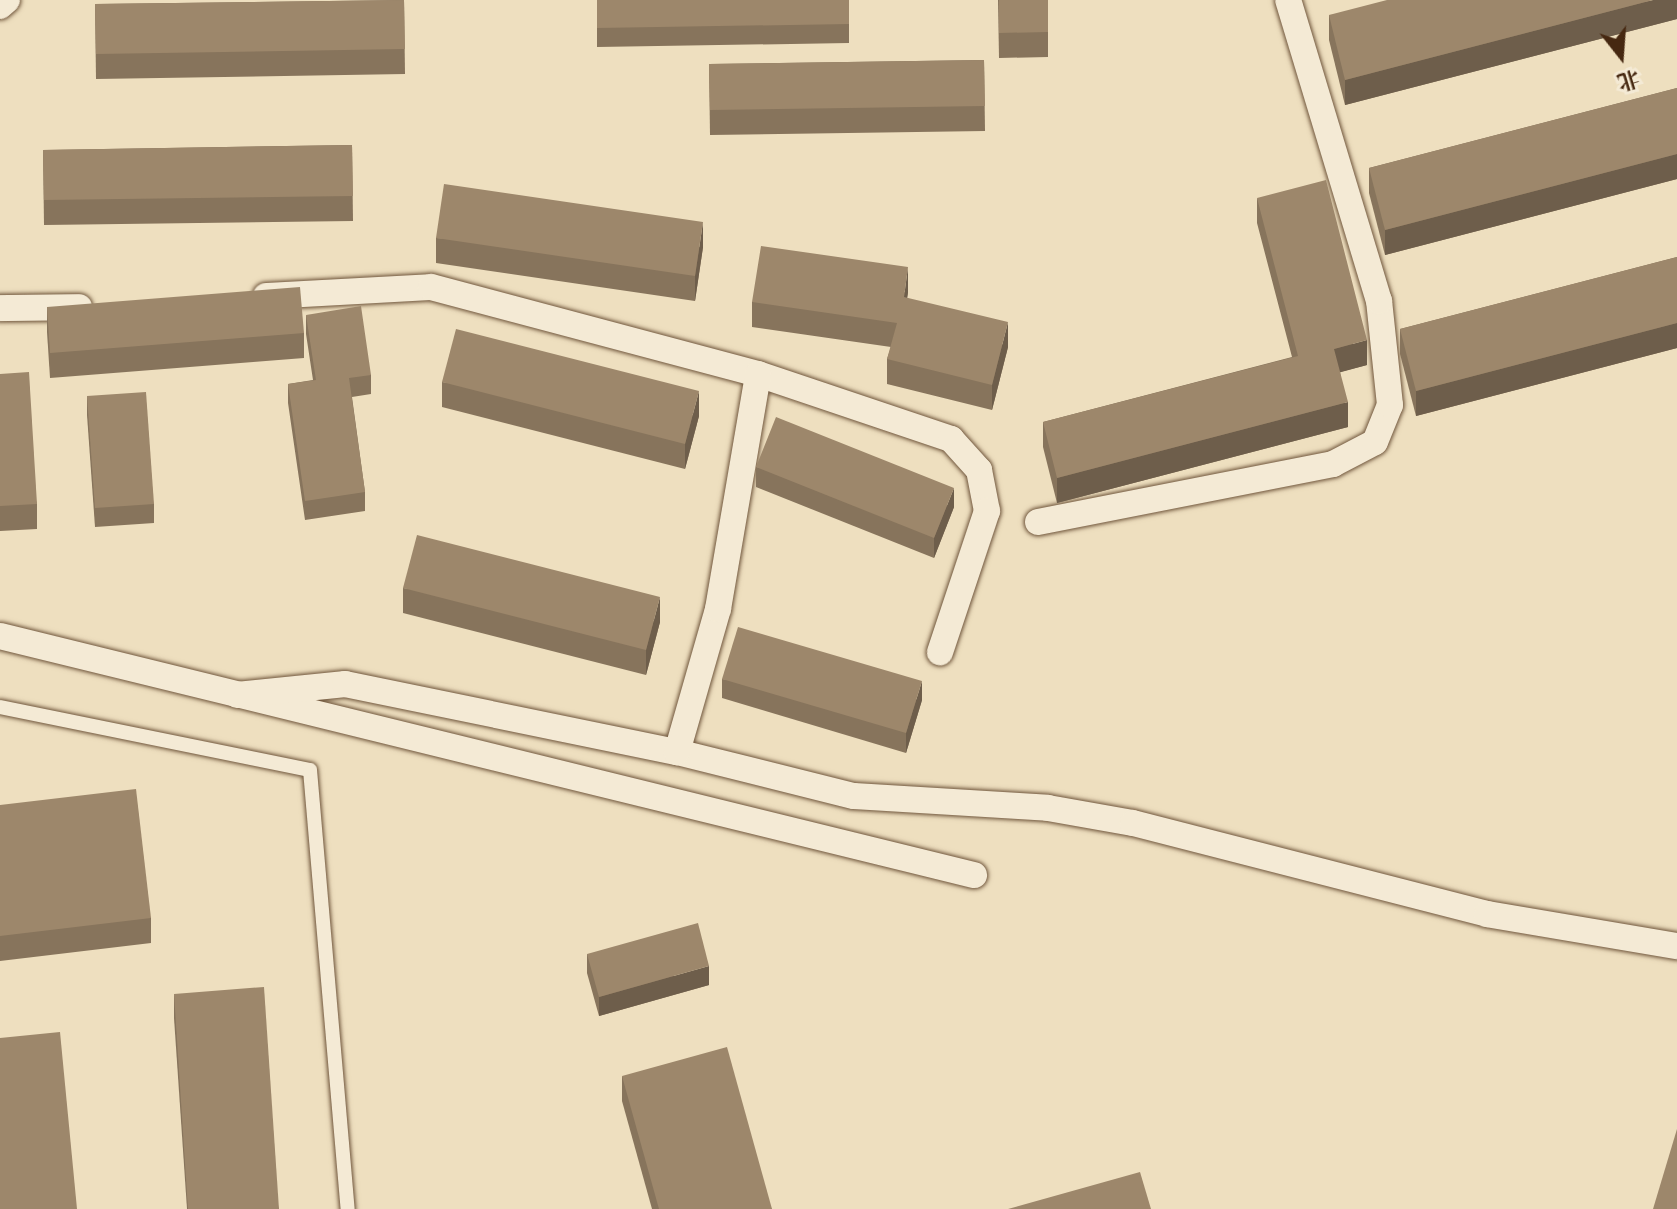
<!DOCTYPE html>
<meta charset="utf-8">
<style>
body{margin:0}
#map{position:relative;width:1677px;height:1209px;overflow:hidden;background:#eedfbf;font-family:"IM FELL English","Noto Serif SC",serif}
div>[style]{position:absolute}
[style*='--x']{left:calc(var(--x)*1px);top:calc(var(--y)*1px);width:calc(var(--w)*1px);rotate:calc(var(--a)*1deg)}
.roads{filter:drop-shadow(0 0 2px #70563c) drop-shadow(0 0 2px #70563c)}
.service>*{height:14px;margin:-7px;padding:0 7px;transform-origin:7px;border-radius:7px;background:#f4ead5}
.minor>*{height:26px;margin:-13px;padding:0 13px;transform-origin:13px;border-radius:13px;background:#f4ead5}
.wall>*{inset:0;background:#87745c}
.shaded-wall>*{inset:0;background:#6e5e4b}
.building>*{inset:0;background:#9d876b}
span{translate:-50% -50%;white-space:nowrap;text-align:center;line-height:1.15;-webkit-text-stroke:6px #f4ead5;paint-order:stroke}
.north{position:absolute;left:1581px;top:16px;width:80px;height:80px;-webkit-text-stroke:6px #f4ead5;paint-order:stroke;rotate:163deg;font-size:22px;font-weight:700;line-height:32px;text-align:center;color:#462811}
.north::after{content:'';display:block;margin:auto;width:28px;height:36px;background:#462811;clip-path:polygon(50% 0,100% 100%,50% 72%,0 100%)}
</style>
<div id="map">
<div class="roads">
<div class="service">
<div style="--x:0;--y:707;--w:316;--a:11.5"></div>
<div style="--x:310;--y:770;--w:441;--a:85.1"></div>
</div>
<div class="minor">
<div style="--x:0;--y:6;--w:9;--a:-41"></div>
<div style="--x:266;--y:296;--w:165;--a:-3.1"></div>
<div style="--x:431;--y:287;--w:338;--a:14.9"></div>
<div style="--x:758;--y:374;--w:204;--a:18.6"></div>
<div style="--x:951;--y:439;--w:42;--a:47.9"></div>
<div style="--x:979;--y:470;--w:42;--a:79"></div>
<div style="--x:987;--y:511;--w:149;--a:108.4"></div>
<div style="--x:0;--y:308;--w:79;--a:-0.7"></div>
<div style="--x:1038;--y:522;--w:301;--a:-11.1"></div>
<div style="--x:1333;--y:464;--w:47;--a:-27.6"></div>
<div style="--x:1375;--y:442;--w:40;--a:-68"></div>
<div style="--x:1390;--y:405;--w:105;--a:-96"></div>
<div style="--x:1379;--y:301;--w:314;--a:-106.8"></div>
<div style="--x:0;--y:636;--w:1003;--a:13.79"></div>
<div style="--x:237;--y:695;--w:109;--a:-5.8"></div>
<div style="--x:345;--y:684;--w:339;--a:11.6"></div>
<div style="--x:677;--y:752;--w:182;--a:14"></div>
<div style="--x:854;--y:796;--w:194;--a:3.5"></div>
<div style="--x:1048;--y:808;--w:86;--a:10"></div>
<div style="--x:1133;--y:823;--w:366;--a:14.4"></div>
<div style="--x:1487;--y:914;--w:193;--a:9.6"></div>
<div style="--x:677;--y:752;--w:149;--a:-74"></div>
<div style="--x:718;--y:609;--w:238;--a:-80.3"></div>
</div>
</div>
<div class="wall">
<div style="clip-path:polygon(404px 0,405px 74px,96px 79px,95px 4px)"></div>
<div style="clip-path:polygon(597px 0,849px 24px,849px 43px,597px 47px)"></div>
<div style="clip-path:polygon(998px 0,1048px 0,1048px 57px,999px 58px)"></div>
<div style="clip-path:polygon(1677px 0,1677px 19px,1345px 105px,1329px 40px,1329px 15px)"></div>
<div style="clip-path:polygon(984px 60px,985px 131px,710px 135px,709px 64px)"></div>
<div style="clip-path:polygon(1677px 88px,1677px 179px,1385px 255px,1369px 193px,1369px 168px)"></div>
<div style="clip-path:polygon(352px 145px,353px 221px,44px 225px,43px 150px)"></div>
<div style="clip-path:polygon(1257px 198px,1367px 365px,1340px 372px,1348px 427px,1057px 503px,1043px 447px,1043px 422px,1292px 357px,1257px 223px)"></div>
<div style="clip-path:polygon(436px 238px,703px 247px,695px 301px,436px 263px)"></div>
<div style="clip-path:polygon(1677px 257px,1677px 348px,1416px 416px,1400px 354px,1400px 329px)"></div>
<div style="clip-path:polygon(908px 292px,907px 298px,1008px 347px,992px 410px,887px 384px,887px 359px,891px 347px,752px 327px,752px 302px)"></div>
<div style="clip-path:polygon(47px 307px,304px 333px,304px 358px,50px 378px,47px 332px)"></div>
<div style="clip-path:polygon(306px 315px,371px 375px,371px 394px,352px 397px,365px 492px,365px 511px,305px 520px,288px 403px,288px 384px,313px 380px,306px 334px)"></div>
<div style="clip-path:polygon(0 374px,37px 504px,37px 529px,0 531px)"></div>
<div style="clip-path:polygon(442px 382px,699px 416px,685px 469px,442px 407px)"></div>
<div style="clip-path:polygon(87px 396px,154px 504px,154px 523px,95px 527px,87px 415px)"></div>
<div style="clip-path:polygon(756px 467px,954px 507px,934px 558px,756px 487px)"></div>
<div style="clip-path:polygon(403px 588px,660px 622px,646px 675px,403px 613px)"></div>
<div style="clip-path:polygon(722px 679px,922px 700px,906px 753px,722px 698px)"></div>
<div style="clip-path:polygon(0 805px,151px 918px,151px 943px,0 961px)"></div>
<div style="clip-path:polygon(587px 954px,709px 985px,599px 1016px,587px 973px)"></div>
<div style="clip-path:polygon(174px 994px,279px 1209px,187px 1209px,174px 1018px)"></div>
<div style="clip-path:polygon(622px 1076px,772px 1209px,652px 1209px,622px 1101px)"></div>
</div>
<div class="shaded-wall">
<div style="clip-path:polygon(1653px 0,1677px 0,1677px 19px,1345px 105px,1345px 80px)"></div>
<div style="clip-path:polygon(1677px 154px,1677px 179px,1385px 255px,1385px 230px)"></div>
<div style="clip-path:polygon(703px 222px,703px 247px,695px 301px,695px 276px)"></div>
<div style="clip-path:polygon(908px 267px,908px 292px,904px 322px,904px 297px)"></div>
<div style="clip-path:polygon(1008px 322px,1008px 347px,992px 410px,992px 385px)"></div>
<div style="clip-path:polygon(1677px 323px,1677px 348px,1416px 416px,1416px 391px)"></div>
<div style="clip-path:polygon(1367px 340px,1367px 365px,1334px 374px,1334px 349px)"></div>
<div style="clip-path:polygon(699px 391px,699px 416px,685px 469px,685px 444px)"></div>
<div style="clip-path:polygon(1348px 402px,1348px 427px,1057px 503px,1057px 478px)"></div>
<div style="clip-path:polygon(954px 488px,954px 507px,934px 558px,934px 538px)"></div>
<div style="clip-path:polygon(660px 597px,660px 622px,646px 675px,646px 650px)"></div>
<div style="clip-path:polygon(922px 681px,922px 700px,906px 753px,906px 733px)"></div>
<div style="clip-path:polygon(709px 966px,709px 985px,599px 1016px,599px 997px)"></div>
</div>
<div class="building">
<div style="clip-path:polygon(404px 0,405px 49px,96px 54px,95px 4px)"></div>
<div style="clip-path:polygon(597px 0,849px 0,849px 24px,597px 28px)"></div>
<div style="clip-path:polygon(999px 0,1048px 0,1048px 32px,999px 33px)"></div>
<div style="clip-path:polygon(1387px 0,1653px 0,1345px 80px,1329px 15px)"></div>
<div style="clip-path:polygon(984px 60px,985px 106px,710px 110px,709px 64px)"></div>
<div style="clip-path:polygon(1677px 88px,1677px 154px,1385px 230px,1369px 168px)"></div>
<div style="clip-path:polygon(352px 145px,353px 196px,44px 200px,43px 150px)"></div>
<div style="clip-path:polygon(1326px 180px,1367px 340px,1334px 349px,1348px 402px,1057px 478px,1043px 422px,1298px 356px,1257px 198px)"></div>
<div style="clip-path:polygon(444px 184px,703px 222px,695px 276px,436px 238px)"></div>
<div style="clip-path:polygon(761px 246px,908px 267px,904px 297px,1008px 322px,992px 385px,887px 359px,897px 323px,752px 302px)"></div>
<div style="clip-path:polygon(1677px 257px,1677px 323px,1416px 391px,1400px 329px)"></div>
<div style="clip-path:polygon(300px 287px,304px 333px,50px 353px,47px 307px)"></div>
<div style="clip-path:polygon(361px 306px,371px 375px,349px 378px,365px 492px,305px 501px,288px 384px,316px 380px,306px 315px)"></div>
<div style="clip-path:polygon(456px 329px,699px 391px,685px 444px,442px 382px)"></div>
<div style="clip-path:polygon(29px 372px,37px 504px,0 506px,0 374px)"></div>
<div style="clip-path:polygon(146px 392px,154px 504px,95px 508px,87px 396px)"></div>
<div style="clip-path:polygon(776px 417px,954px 488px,934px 538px,756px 467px)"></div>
<div style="clip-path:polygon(417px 535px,660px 597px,646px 650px,403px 588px)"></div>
<div style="clip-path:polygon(738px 627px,922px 681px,906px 733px,722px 679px)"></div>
<div style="clip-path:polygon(136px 789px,151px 918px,0 936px,0 805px)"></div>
<div style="clip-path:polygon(698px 923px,709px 966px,599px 997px,587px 954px)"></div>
<div style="clip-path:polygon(264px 987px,279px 1209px,188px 1209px,174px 994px)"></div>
<div style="clip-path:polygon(60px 1032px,77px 1209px,0 1209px,0 1038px)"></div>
<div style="clip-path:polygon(727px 1047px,772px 1209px,659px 1209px,622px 1076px)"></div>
<div style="clip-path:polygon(1677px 1129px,1677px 1209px,1653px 1209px)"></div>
<div style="clip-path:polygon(1140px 1172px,1151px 1209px,1008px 1209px)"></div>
</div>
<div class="north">北</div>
</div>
